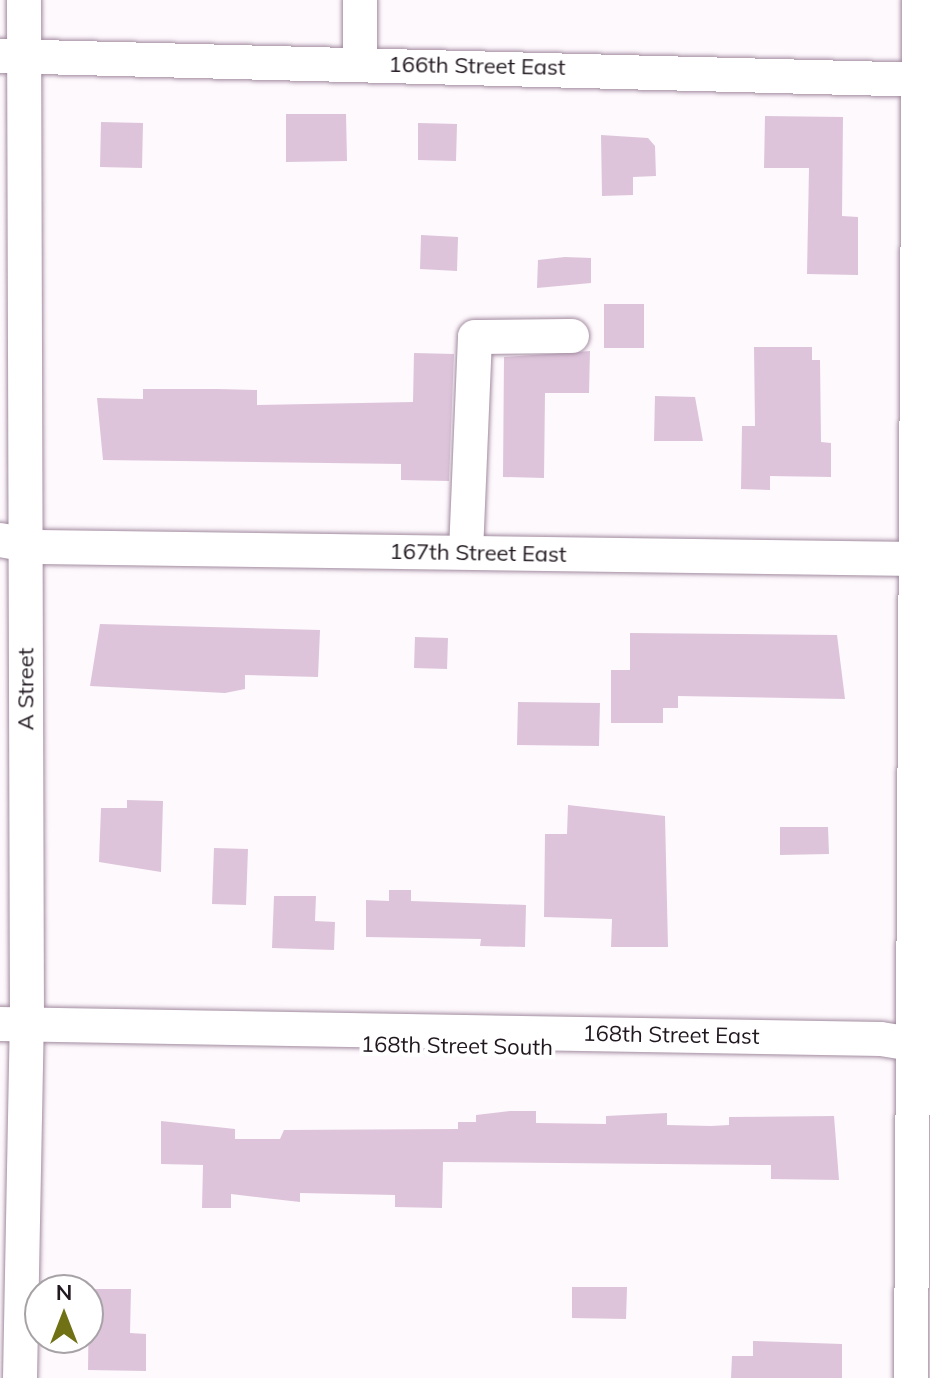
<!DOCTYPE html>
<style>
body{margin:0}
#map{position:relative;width:930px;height:1378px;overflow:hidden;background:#fef9fd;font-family:Mulish,sans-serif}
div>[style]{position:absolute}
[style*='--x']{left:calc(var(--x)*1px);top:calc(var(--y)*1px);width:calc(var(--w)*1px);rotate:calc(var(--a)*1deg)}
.building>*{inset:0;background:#ddc4da}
.roads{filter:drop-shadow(0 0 2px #a28ba0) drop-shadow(0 0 2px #a28ba0)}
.minor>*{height:34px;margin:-17px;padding:0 17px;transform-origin:17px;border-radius:17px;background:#fff}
span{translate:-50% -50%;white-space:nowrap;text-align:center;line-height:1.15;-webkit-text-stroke:8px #fff;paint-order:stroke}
.street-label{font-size:22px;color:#20171f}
.north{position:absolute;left:24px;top:1274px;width:80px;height:80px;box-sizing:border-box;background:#fff;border:2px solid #a6a2a5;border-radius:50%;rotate:0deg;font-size:22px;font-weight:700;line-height:32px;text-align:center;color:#20171f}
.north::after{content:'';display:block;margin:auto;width:28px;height:36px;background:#707115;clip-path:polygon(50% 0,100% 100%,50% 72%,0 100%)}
</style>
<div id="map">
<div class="building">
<div style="clip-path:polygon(286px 114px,346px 114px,347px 161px,286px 162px)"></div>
<div style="clip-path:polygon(765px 116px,843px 117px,842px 216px,858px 217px,858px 275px,807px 274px,809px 168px,764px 168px)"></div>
<div style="clip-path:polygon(101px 122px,143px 123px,142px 168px,100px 167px)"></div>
<div style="clip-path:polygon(418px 123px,457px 124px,456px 161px,418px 160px)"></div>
<div style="clip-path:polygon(601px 135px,648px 138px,655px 146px,656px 176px,633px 177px,633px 195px,602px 196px)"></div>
<div style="clip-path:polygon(421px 235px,458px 237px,457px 271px,420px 269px)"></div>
<div style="clip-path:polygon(565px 257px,591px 258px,591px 283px,537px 288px,538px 260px)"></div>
<div style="clip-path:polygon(604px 304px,644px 304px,644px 348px,604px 348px)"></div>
<div style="clip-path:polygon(754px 347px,812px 347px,812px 360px,820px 360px,821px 442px,831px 443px,831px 477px,770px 476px,770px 490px,741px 489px,742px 426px,755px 426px)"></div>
<div style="clip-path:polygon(590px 351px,589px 393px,545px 393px,544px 478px,503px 477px,504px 357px)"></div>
<div style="clip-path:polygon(414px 353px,454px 354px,449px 481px,401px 480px,401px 464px,103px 460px,97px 398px,143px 399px,143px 389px,218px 389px,257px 390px,257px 405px,413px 402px)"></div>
<div style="clip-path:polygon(655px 396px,695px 397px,703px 441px,654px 441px)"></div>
<div style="clip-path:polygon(100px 624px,320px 630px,318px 677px,245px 675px,245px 689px,225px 693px,90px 686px)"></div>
<div style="clip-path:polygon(630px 633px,837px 635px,845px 699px,678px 696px,678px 708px,663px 708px,663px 723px,611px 723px,611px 670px,630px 670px)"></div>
<div style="clip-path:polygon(415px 637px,448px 638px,447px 669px,414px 668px)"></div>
<div style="clip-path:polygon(518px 702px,600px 703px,599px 746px,517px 745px)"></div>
<div style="clip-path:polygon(127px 800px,163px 801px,161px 872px,99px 862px,101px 808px,127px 808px)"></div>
<div style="clip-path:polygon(568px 805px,665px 816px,668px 947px,611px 947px,612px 919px,544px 917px,545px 834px,567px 834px)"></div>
<div style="clip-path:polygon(780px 827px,828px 827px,829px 854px,780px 855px)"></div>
<div style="clip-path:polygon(214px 848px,248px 849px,246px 905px,212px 904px)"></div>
<div style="clip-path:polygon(389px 890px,411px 890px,411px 901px,526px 905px,525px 947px,480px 946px,481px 939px,366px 937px,366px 900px,389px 901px)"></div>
<div style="clip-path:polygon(274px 896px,316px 896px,315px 921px,335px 922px,334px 950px,272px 948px)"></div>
<div style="clip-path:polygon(510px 1111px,536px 1111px,536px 1123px,606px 1124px,606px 1116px,667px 1113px,667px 1125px,711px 1126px,729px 1125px,729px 1117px,834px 1116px,839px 1180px,771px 1179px,771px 1165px,443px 1162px,442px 1208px,395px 1207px,395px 1195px,300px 1193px,300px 1202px,231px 1194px,231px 1208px,202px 1208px,203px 1165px,161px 1164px,161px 1121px,235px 1129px,235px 1139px,280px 1139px,284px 1130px,458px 1129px,458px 1122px,476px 1122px,476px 1115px)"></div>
<div style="clip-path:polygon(572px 1287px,627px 1287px,626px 1319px,572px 1318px)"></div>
<div style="clip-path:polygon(89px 1289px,131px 1289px,130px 1333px,146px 1334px,146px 1371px,88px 1370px)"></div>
<div style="clip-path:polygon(753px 1341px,842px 1344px,842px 1378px,731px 1378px,732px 1356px,753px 1356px)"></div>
</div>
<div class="roads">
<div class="minor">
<div style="--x:360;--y:0;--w:63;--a:90"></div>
<div style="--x:0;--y:56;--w:930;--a:1.48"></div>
<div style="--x:0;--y:540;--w:40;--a:10"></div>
<div style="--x:39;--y:547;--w:877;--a:0.78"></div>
<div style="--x:916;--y:559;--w:15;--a:-23"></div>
<div style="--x:466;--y:552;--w:215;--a:-87.6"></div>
<div style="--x:475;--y:337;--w:97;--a:-0.6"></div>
<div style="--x:0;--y:1024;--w:881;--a:0.98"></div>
<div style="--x:881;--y:1039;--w:50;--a:9.3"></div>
<div style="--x:20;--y:1378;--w:354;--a:-88.9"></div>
<div style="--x:27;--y:1024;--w:1024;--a:-90.17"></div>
<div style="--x:911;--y:1378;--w:1378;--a:-89.67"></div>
</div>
</div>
<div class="street-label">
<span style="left:477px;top:66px;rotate:1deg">166th Street East</span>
<span style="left:478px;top:553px;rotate:1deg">167th Street East</span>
<span style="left:26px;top:689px;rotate:-90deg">A Street</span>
<span style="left:671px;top:1035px;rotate:1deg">168th Street East</span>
<span style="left:457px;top:1046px;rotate:1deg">168th Street South</span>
</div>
<div class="north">N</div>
</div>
